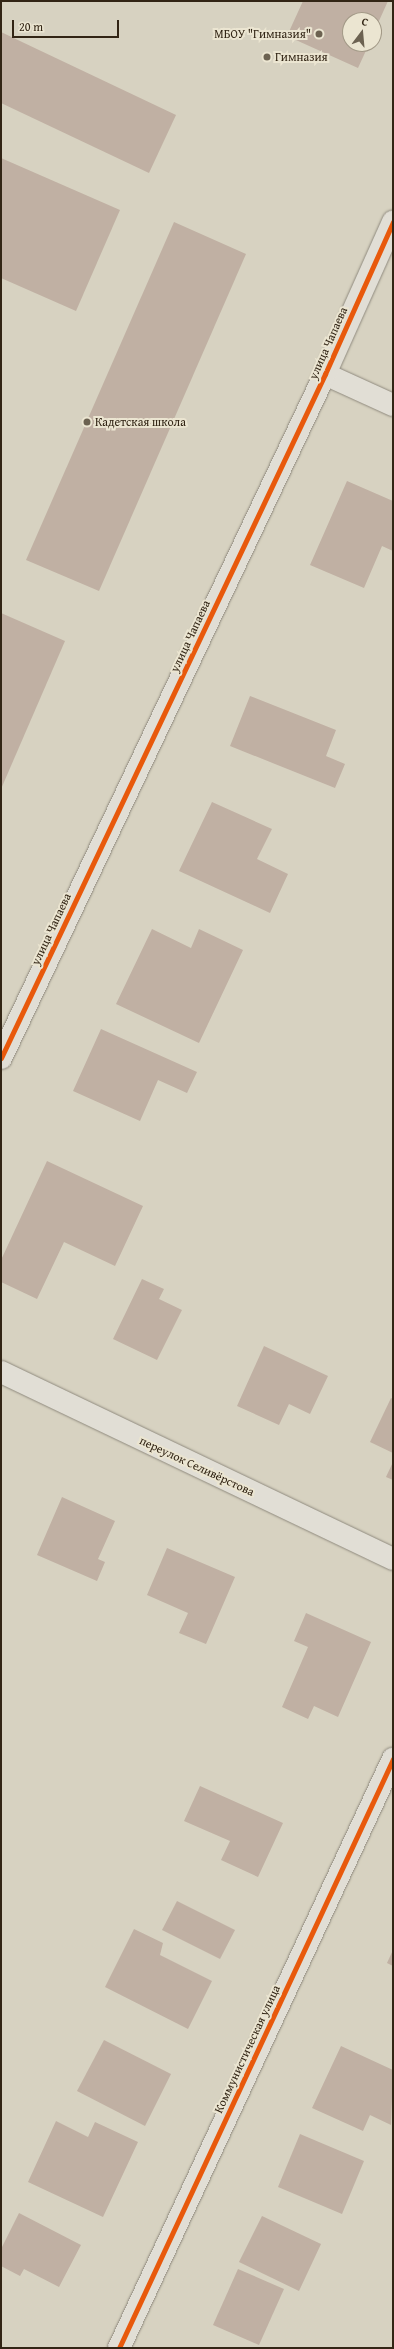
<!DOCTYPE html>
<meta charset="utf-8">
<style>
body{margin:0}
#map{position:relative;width:394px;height:2349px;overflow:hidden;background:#d7d2c1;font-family:"Gentium Book Plus",serif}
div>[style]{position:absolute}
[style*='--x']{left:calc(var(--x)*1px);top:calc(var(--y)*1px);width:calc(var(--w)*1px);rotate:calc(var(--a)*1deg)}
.building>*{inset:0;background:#c0b0a3}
.roads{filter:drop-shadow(0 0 1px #8f8a7e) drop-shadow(0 0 1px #8f8a7e)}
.street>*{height:22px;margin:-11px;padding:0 11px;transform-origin:11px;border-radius:11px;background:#e1ded5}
.secondary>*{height:22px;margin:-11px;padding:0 11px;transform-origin:11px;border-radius:11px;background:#e1ded5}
.cycleway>*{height:5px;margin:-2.5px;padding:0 2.5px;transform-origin:2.5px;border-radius:2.5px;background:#e8590c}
.dots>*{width:11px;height:11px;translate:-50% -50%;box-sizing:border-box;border:2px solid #ebe5d1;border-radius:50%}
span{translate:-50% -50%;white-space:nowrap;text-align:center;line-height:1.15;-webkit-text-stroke:4px #ebe5d1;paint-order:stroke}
.poi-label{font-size:12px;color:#322515}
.right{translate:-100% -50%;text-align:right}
.left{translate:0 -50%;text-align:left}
.street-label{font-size:12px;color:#322515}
.frame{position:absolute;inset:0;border:2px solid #322515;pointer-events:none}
.north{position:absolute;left:342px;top:12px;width:40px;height:40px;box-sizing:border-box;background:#ebe5d1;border:1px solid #a19886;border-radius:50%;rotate:16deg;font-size:11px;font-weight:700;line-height:16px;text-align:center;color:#322515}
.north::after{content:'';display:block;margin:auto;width:14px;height:18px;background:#6c6251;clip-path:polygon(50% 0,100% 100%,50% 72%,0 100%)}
.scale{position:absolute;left:12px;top:20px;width:107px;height:18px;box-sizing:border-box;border:2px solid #322515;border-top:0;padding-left:5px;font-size:12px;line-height:14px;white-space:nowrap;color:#322515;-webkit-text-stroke:3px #ebe5d1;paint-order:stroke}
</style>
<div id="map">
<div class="building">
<div style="clip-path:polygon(303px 1px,388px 1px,374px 32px,374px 20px,350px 20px,350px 44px,369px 44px,358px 68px,287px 36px)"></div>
<div style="clip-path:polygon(1px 32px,176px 115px,149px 173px,1px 103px)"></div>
<div style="clip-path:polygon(1px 158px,120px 210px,76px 311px,1px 278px)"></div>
<div style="clip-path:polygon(174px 222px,246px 254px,99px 591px,26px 560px)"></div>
<div style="clip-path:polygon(347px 481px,393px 501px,393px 551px,382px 546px,364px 588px,310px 565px)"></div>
<div style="clip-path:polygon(1px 613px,65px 641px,1px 789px)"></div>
<div style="clip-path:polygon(250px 696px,336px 730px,326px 756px,345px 764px,335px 788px,230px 746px)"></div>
<div style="clip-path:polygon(212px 802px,272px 829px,257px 859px,288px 874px,270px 913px,179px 871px)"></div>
<div style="clip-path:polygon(152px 929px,191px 948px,199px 929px,243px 950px,199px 1043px,116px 1004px)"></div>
<div style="clip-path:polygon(101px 1029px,197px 1072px,187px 1093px,158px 1080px,140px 1121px,73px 1091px)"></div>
<div style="clip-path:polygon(47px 1161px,143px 1206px,115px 1266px,64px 1242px,37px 1299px,1px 1282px,1px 1260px)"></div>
<div style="clip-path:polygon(142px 1279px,164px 1289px,159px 1299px,182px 1310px,157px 1360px,113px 1339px)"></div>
<div style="clip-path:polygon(264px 1346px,328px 1376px,310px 1414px,289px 1404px,279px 1425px,237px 1406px)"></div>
<div style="clip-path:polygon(391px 1398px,393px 1399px,393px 1453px,370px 1442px)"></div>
<div style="clip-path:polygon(393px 1462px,393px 1480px,386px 1477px)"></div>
<div style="clip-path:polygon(62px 1497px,115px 1521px,98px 1559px,105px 1562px,97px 1581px,37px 1555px)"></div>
<div style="clip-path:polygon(167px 1548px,235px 1577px,206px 1644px,179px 1633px,188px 1613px,147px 1595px)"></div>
<div style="clip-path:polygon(306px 1613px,371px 1642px,338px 1717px,314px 1706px,308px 1719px,282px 1707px,308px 1647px,294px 1641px)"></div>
<div style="clip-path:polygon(200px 1786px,283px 1823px,258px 1877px,221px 1860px,230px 1841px,184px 1821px)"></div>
<div style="clip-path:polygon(177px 1901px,235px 1930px,220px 1959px,162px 1930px)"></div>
<div style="clip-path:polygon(134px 1929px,163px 1943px,160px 1955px,212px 1981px,188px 2029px,105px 1987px)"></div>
<div style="clip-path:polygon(393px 1950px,393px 1966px,387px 1963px)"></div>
<div style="clip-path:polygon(104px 2040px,171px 2074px,145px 2126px,77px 2091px)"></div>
<div style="clip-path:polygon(341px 2046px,393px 2070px,391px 2125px,370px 2115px,363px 2131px,312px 2108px)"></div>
<div style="clip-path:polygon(56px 2121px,88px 2137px,95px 2122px,138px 2142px,103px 2217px,28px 2182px)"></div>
<div style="clip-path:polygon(300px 2134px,364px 2161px,342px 2214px,278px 2187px)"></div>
<div style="clip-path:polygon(19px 2213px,81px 2245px,59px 2287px,24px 2269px,20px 2276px,1px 2266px,1px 2249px)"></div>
<div style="clip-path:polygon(262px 2216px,321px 2244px,299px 2291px,239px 2262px)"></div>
<div style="clip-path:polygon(238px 2269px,284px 2289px,259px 2345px,213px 2325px)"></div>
</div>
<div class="roads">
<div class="street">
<div style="--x:325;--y:374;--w:75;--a:24.5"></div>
<div style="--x:1;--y:1058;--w:757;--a:-64.65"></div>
<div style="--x:325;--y:374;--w:167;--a:-65.9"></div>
<div style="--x:119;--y:2348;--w:650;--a:-65.05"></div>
</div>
<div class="secondary">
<div style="--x:1;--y:1372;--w:434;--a:25.5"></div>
</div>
</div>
<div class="cycleway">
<div style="--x:1;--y:1058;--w:757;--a:-64.65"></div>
<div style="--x:325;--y:374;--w:167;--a:-65.9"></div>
<div style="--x:119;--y:2348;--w:650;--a:-65.05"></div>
</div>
<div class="dots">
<div style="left:319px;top:34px;background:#6c6251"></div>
<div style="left:267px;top:57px;background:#6c6251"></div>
<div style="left:87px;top:422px;background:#6c6251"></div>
</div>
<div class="poi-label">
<span class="right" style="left:311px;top:34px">МБОУ "Гимназия"</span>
<span class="left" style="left:275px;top:57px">Гимназия</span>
<span class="left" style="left:95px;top:422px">Кадетская школа</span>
</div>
<div class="street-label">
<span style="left:328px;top:343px;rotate:-66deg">улица Чапаева</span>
<span style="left:190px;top:636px;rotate:-65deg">улица Чапаева</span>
<span style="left:51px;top:929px;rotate:-65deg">улица Чапаева</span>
<span style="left:197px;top:1466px;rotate:25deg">переулок Селивёрстова</span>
<span style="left:247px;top:2049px;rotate:-65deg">Коммунистическая улица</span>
</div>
<div class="frame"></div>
<div class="north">С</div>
<div class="scale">20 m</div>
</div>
